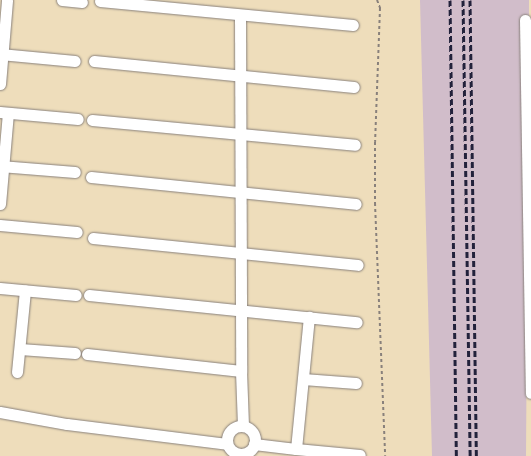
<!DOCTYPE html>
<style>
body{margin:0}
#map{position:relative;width:531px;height:456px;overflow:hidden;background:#edb;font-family:"IM FELL Double Pica",serif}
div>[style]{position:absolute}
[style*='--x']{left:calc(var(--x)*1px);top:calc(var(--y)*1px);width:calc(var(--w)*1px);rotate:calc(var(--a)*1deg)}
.industrial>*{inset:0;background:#d1bdca}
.path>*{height:2px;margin-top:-1px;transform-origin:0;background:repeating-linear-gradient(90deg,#88807b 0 3px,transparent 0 6px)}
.roads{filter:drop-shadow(0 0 1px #88807b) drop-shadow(0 0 1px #88807b)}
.minor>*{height:11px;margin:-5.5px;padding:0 5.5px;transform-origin:5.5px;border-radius:5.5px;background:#fff}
.minor>.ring{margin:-5.5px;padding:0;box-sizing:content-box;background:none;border:11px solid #fff;border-radius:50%}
.rail>*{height:3px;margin-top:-1.5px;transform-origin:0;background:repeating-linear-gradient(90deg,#22223b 0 6px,transparent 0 9px)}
span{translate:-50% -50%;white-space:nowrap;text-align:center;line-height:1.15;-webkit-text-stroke:4px #fff;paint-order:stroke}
</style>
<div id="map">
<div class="industrial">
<div style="clip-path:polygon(420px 0,529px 0,526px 456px,432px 456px)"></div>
</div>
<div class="path">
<div style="--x:377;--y:0;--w:9;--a:69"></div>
<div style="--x:380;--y:8;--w:134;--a:92.1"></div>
<div style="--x:375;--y:142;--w:61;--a:90"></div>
<div style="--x:375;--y:203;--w:253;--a:87.7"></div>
</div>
<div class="roads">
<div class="minor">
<div style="--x:62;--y:0;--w:20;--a:6"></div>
<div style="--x:100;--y:1;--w:254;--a:5.4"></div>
<div style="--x:240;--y:15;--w:356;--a:89.8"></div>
<div style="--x:525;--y:20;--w:373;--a:89.1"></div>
<div style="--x:0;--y:54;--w:75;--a:5.3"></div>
<div style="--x:94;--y:61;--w:261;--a:5.7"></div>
<div style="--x:0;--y:84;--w:84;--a:-85.2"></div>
<div style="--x:0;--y:112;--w:78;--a:5.1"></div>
<div style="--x:92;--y:120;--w:264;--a:5.4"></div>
<div style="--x:0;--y:166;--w:75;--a:4.6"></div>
<div style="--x:91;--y:177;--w:266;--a:5.8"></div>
<div style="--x:0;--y:204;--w:91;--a:-85"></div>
<div style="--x:0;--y:225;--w:77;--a:5.2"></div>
<div style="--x:93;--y:238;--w:266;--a:5.8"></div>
<div style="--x:0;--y:288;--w:76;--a:5.3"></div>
<div style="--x:89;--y:295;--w:269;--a:5.8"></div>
<div style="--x:20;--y:349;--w:55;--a:4.2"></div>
<div style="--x:87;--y:354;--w:155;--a:6.3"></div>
<div style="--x:241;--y:371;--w:55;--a:87.9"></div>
<div style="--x:17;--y:372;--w:82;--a:-84.4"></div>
<div style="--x:303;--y:379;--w:53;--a:4.3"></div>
<div style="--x:0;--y:412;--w:68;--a:10.2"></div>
<div style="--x:67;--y:424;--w:161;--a:7.1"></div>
<div class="ring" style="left:227px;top:426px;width:17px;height:17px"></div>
<div style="--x:254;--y:444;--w:42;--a:6.8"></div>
<div style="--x:296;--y:449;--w:133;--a:-84.4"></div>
<div style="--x:296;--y:449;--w:64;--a:5.4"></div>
</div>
</div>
<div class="rail">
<div style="--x:450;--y:0;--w:456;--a:89.2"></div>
<div style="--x:463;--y:0;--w:456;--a:89.1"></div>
<div style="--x:470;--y:0;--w:456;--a:89.2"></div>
</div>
</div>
